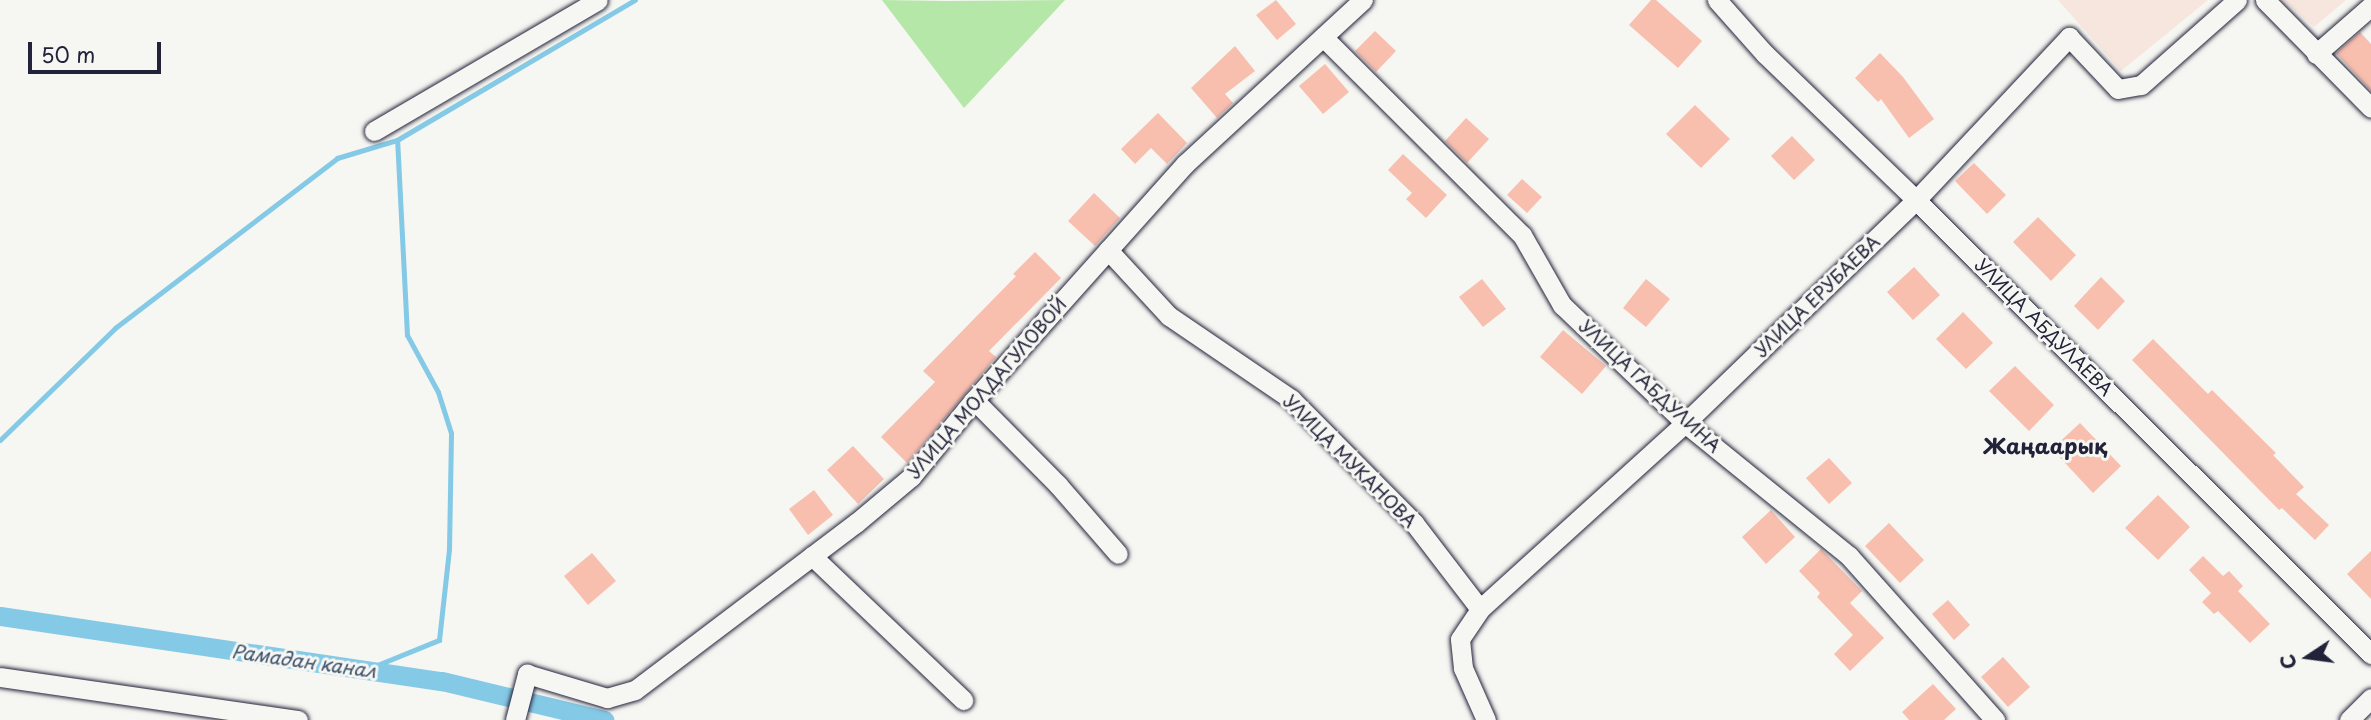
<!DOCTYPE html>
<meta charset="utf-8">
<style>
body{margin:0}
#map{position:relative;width:2371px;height:720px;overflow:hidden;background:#f6f6f2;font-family:"Playpen Sans",sans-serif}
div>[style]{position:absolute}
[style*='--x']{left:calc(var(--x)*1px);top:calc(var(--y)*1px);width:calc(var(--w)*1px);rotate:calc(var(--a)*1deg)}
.built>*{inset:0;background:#f7e6de}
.green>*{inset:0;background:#b5e8a8}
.stream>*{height:5px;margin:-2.5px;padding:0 2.5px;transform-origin:2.5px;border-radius:2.5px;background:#84c9e5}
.canal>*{height:19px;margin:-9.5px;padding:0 9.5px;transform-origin:9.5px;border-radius:9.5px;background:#84c9e5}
.building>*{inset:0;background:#f8bfaf}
.roads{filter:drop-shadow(0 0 2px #22223b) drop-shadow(0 0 2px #22223b)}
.minor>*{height:19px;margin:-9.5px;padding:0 9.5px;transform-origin:9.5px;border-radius:9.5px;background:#f6f6f2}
span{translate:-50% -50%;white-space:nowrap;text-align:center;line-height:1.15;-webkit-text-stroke:6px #f6f6f2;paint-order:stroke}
.street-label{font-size:18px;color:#22223b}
.water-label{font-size:19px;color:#3f546e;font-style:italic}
.quarter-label{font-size:21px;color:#22223b;font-weight:700}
.north{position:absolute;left:2273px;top:622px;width:70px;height:70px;-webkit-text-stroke:5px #f6f6f2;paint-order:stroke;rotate:257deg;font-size:19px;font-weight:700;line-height:28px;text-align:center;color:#22223b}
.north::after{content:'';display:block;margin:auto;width:24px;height:32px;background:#22223b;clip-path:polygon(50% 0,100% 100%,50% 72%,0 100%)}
.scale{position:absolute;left:28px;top:42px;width:133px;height:32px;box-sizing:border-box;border:4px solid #22223b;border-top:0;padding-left:9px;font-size:21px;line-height:24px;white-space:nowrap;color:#22223b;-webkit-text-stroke:5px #f6f6f2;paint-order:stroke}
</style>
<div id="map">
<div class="built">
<div style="clip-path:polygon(2058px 0,2208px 0,2121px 71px)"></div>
<div style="clip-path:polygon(2283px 0,2346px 0,2314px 27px)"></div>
</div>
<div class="green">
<div style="clip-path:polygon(882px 0,945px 1px,1065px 0,964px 108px)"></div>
</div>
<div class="stream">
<div style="--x:0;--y:440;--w:161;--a:-44.2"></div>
<div style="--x:115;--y:328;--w:280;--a:-37.4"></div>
<div style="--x:337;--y:158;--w:63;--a:-16.7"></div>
<div style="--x:365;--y:670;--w:80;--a:-22.1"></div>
<div style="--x:439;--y:640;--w:92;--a:-83.7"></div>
<div style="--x:449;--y:549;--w:116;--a:-89"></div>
<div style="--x:451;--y:433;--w:43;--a:-107.6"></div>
<div style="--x:438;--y:392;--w:65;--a:-118.5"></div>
<div style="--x:407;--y:335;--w:195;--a:-92.9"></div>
<div style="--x:397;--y:140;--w:276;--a:-30.5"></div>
</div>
<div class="canal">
<div style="--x:0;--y:616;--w:447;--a:8.4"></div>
<div style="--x:442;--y:681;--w:167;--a:13.5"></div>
</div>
<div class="building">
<div style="clip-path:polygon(1276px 0,1296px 24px,1277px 40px,1256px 15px)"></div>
<div style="clip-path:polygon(1651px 0,1656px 0,1702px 41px,1678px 68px,1629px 25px)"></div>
<div style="clip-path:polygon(1375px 31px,1396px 51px,1376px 72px,1355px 51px)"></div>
<div style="clip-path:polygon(2360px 32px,2371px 44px,2371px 91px,2336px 53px)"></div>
<div style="clip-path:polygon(1235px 46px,1255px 71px,1225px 94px,1233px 103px,1217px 118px,1191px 88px)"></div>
<div style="clip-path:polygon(1880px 53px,1903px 77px,1934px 119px,1909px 138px,1881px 99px,1878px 102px,1855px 78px)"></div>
<div style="clip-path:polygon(1325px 64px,1349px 92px,1323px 114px,1299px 86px)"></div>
<div style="clip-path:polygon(1695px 105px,1730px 139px,1701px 168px,1666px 134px)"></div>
<div style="clip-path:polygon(1158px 113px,1187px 143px,1167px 164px,1151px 148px,1135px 164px,1121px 149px)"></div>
<div style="clip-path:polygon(1466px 118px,1489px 139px,1467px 163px,1445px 141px)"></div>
<div style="clip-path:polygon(1792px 136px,1815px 160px,1794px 180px,1771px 156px)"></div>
<div style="clip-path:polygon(1403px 154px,1447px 195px,1426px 218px,1406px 199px,1412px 193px,1388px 170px)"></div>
<div style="clip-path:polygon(1974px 163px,2006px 195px,1987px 214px,1955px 181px)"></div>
<div style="clip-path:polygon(1522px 179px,1542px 197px,1527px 213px,1507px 195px)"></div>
<div style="clip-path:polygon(1094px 193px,1120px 218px,1095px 246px,1068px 221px)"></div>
<div style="clip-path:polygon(2038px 217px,2076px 255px,2051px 281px,2013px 242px)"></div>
<div style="clip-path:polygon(1035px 252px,1061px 278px,989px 351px,996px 357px,907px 463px,881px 437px,935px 382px,923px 371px,1016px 276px,1013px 274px)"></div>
<div style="clip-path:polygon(1914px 267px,1940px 295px,1913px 320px,1887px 292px)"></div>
<div style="clip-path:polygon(2101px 277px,2125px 301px,2098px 330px,2074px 306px)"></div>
<div style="clip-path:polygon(1482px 279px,1506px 309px,1483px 327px,1459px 297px)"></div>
<div style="clip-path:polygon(1646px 279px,1670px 299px,1646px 327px,1623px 308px)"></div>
<div style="clip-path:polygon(1963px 312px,1993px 343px,1966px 369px,1936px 339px)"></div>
<div style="clip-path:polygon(1563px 330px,1606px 366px,1582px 394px,1540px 357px)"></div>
<div style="clip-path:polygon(2153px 339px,2208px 394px,2212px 390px,2276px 453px,2273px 455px,2304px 487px,2296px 494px,2329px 525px,2315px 540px,2282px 508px,2279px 510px,2132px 360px)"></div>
<div style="clip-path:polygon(2015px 366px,2054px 405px,2029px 431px,1989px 391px)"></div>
<div style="clip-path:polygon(2080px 423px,2121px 466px,2093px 493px,2052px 449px)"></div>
<div style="clip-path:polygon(853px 446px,884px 479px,858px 504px,827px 470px)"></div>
<div style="clip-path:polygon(1829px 458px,1852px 483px,1829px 504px,1806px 478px)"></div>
<div style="clip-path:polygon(814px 490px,833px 515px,808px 535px,789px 509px)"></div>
<div style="clip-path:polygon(2158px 495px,2190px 527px,2158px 560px,2125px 528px)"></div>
<div style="clip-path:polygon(1771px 510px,1795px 537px,1766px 564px,1742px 537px)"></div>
<div style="clip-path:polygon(1889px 523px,1924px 560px,1900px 583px,1865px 546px)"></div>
<div style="clip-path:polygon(1821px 549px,1862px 591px,1850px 603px,1884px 638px,1850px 671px,1834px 654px,1853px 635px,1817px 597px,1820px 593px,1799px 571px)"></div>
<div style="clip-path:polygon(2371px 551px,2371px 599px,2347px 574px)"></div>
<div style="clip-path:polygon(592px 553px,616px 581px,588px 605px,564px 576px)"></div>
<div style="clip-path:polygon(2203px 556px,2223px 576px,2229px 571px,2243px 586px,2238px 591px,2270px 624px,2250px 643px,2218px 611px,2214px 614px,2202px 602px,2211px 593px,2189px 570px)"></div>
<div style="clip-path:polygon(1948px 600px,1970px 625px,1954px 640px,1932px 614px)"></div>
<div style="clip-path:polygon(2003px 657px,2030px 687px,2008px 707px,1981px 677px)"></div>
<div style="clip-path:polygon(1933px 684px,1956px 709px,1944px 720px,1909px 720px,1902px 712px)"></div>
</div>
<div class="roads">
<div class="minor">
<div style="--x:1717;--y:0;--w:72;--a:48.4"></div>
<div style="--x:1765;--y:54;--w:210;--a:44"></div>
<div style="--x:1916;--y:200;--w:643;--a:44.94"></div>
<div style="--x:2265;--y:0;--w:151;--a:45.5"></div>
<div style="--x:1323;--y:37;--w:281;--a:44.9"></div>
<div style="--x:1522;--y:235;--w:81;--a:60.3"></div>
<div style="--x:1562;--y:305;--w:170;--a:43.8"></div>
<div style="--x:1685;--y:423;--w:211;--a:39"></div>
<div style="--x:1849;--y:556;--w:220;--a:48.3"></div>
<div style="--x:2316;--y:54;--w:73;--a:-41.1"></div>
<div style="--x:374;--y:131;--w:259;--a:-30.3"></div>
<div style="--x:1108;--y:250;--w:90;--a:47.3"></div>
<div style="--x:1169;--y:316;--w:148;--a:34.2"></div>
<div style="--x:1291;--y:399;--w:175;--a:45.2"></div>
<div style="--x:1414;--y:523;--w:108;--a:52.5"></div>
<div style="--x:974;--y:400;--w:120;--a:45.3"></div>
<div style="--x:1058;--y:485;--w:91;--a:49"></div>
<div style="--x:812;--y:556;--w:209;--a:43.6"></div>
<div style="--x:0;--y:677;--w:301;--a:8.2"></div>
<div style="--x:515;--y:720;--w:48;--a:-75.4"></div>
<div style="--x:527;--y:674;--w:84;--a:16.7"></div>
<div style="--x:607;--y:698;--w:29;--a:-16"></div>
<div style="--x:635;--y:690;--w:277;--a:-37.1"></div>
<div style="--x:856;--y:523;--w:72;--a:-39.9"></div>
<div style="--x:911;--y:477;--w:99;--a:-50.7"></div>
<div style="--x:974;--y:400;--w:317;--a:-48.2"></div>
<div style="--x:1185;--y:164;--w:242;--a:-42.7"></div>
<div style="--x:1486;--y:720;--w:57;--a:-113.9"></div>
<div style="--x:1463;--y:668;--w:29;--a:-96"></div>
<div style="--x:1460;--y:639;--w:36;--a:-56"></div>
<div style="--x:1480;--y:609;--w:277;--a:-42.2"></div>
<div style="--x:1685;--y:423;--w:321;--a:-44"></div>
<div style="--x:1916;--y:200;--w:224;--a:-46.8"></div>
<div style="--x:2069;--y:37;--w:71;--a:46.7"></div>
<div style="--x:2118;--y:89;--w:23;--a:-10"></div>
<div style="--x:2141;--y:85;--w:128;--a:-41.5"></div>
<div style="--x:2349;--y:720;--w:31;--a:-45"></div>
</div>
</div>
<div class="street-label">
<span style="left:1817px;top:296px;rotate:-44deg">УЛИЦА ЕРУБАЕВА</span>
<span style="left:2044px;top:327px;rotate:45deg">УЛИЦА АБДУЛАЕВА</span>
<span style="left:1650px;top:386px;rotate:43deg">УЛИЦА ГАБДУЛИНА</span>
<span style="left:987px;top:388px;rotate:-49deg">УЛИЦА МОЛДАГУЛОВОЙ</span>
<span style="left:1350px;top:461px;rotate:45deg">УЛИЦА МУКАНОВА</span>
</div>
<div class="water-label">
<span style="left:304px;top:661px;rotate:8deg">Рамадан канал</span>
</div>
<div class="quarter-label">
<span style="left:2045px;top:445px">Жаңаарық</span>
</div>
<div class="north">С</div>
<div class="scale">50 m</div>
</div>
